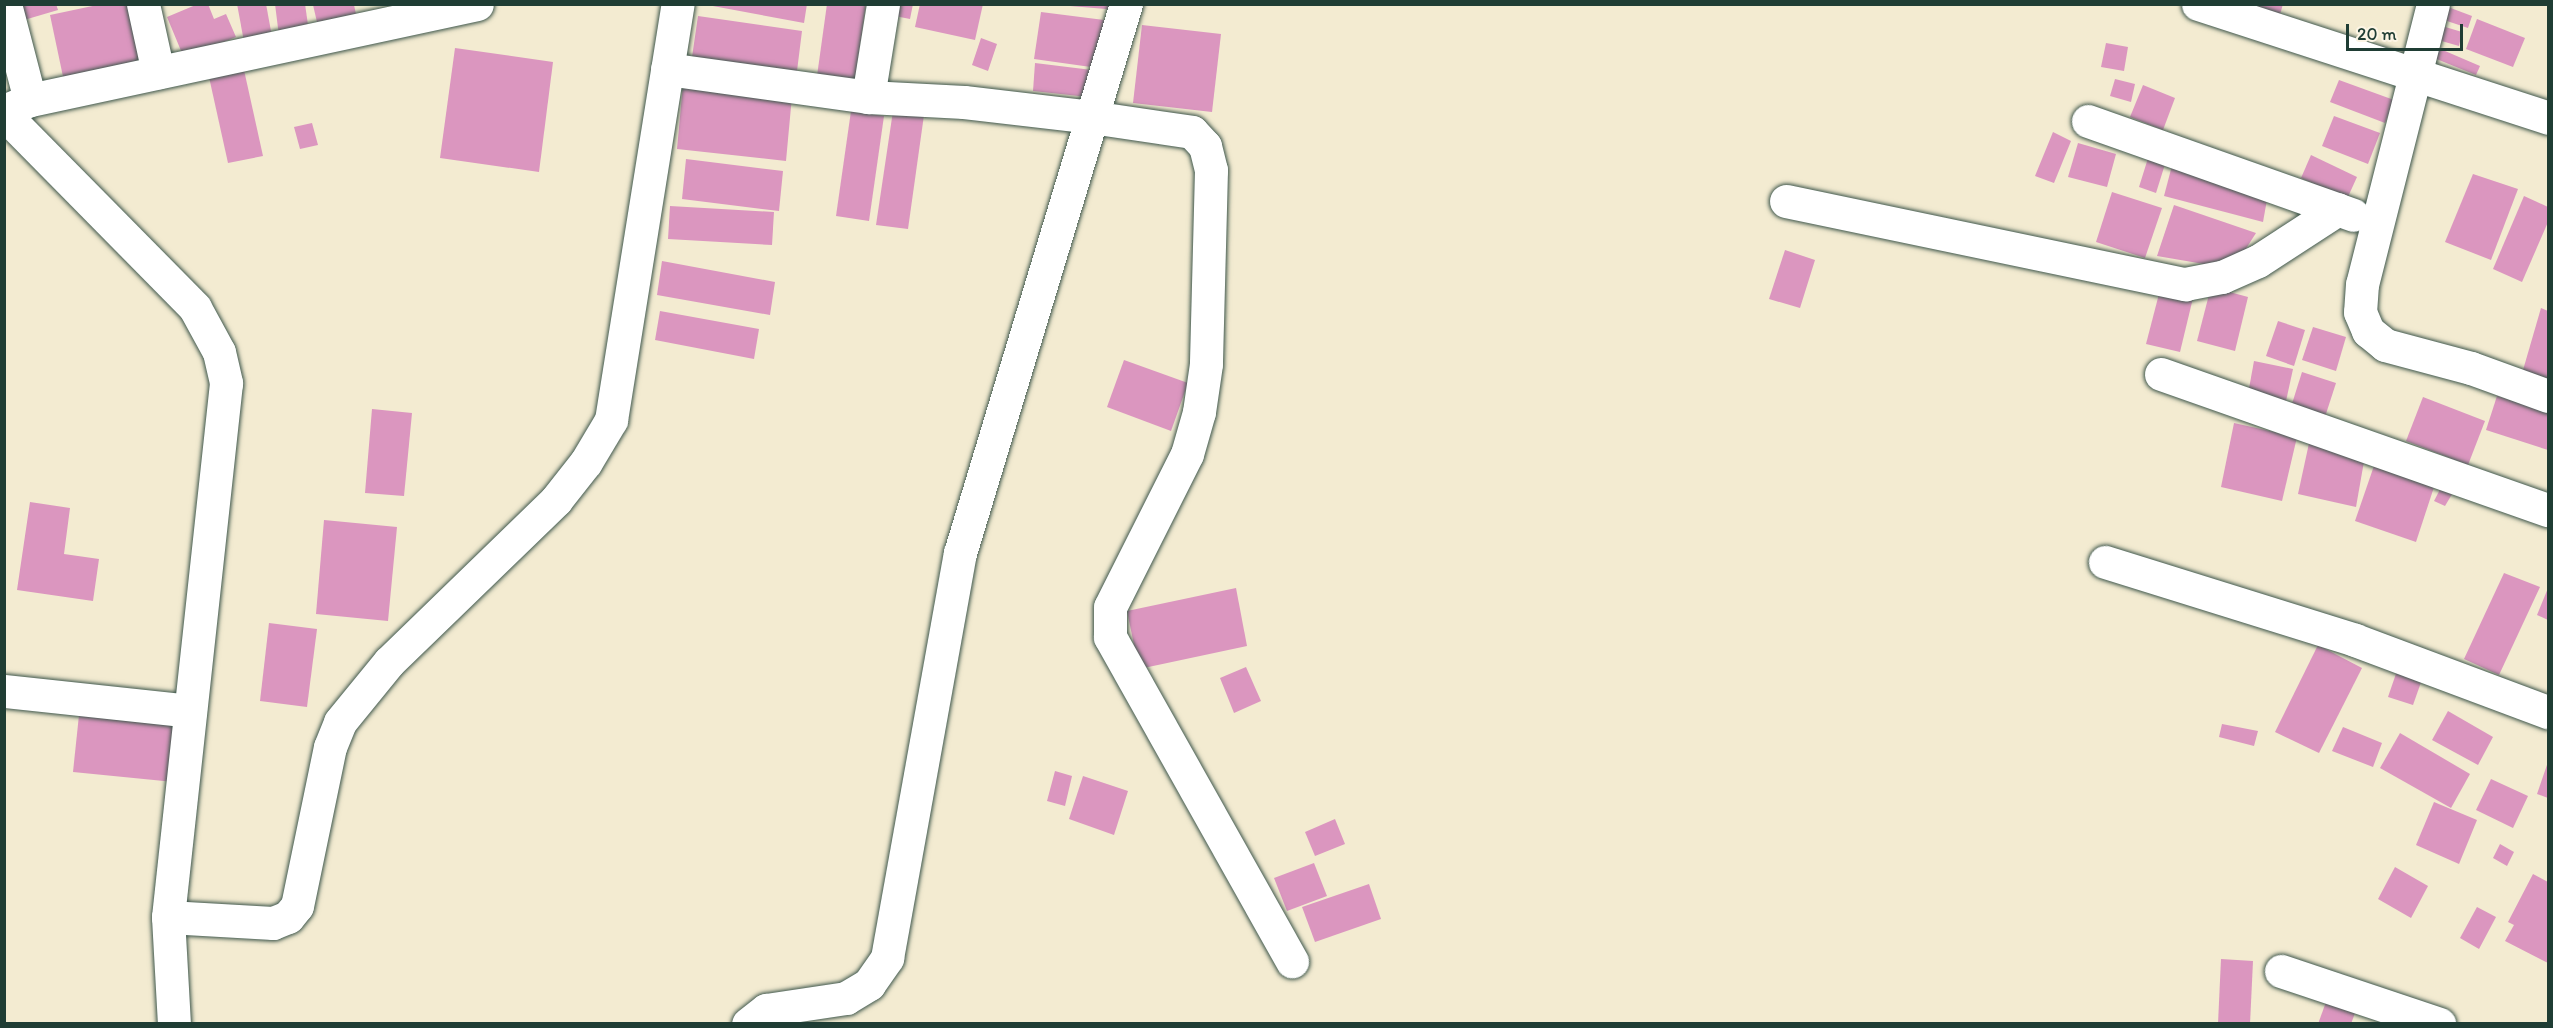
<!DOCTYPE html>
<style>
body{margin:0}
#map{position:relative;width:2553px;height:1028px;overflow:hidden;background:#f3ebd1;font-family:Itim,sans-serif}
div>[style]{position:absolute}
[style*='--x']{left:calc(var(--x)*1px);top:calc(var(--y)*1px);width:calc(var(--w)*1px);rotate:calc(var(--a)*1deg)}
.building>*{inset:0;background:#db96bf}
.roads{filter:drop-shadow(0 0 2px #3f574c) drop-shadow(0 0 2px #3f574c)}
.minor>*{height:33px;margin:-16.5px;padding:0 16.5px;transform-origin:16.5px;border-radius:16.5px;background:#fff}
span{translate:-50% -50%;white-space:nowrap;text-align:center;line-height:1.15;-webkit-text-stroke:5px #fcf5e5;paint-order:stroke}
.frame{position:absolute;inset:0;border:6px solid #1f3d34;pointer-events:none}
.scale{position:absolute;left:2346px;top:24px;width:117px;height:27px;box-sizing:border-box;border:3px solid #1f3d34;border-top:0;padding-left:8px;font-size:18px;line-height:21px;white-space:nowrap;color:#1f3d34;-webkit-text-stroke:4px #fcf5e5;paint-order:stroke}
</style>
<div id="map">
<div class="building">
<div style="clip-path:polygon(20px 4px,56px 4px,58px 10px,24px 20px)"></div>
<div style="clip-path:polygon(102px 4px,133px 4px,146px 68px,65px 86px,50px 15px)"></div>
<div style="clip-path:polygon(198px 4px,208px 4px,214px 19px,226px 14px,236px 37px,184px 58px,167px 17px)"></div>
<div style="clip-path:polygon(237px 4px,266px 4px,273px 42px,245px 47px)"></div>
<div style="clip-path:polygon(275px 4px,305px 4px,309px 32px,279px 36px)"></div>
<div style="clip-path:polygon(702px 4px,807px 4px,804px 23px)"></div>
<div style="clip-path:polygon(827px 4px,866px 4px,855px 82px,817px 76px)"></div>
<div style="clip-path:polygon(897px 4px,913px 4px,910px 19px,895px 16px)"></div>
<div style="clip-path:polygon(920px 4px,983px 4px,975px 40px,915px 27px)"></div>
<div style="clip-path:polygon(1046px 4px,1118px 4px,1118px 10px)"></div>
<div style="clip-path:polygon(2250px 4px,2283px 4px,2279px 18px)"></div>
<div style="clip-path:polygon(313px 5px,354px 5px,356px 14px,317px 22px)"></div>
<div style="clip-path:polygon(2448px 7px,2472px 16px,2468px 28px,2444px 20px)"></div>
<div style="clip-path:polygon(1041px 12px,1112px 21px,1105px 69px,1034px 59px)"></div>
<div style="clip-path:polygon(698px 16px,802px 31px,796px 79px,691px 64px)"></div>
<div style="clip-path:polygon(2477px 19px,2525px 38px,2513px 67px,2466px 49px)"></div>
<div style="clip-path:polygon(1142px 25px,1221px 34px,1212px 112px,1133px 103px)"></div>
<div style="clip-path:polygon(2442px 26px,2462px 32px,2459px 46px,2438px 40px)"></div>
<div style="clip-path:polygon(981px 38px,997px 44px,988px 71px,972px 65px)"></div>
<div style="clip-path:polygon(2106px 43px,2128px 47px,2124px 71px,2101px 67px)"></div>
<div style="clip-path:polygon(455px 48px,553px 62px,539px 172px,440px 158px)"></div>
<div style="clip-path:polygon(2438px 48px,2480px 66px,2476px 75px,2434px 58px)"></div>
<div style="clip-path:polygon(242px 61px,263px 156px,228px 163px,207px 68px)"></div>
<div style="clip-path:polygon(1035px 63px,1100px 71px,1097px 98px,1033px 91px)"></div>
<div style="clip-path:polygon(2115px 79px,2135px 84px,2131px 102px,2110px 96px)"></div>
<div style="clip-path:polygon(2339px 80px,2394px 100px,2385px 123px,2330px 102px)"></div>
<div style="clip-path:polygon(683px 84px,792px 96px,786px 161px,677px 149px)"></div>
<div style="clip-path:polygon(2143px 85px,2175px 98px,2163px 130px,2130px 117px)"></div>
<div style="clip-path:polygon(851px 111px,884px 116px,869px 221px,836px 216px)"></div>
<div style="clip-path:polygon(893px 111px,924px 115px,908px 229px,876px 225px)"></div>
<div style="clip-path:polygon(2334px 116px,2380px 133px,2368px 164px,2322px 146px)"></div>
<div style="clip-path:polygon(312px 123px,318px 145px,300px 149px,294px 127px)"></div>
<div style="clip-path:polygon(2053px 132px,2071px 141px,2054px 183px,2035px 176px)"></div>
<div style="clip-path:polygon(2078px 143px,2116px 154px,2107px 187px,2068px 177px)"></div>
<div style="clip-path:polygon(2149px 155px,2166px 161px,2156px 193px,2139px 187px)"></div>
<div style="clip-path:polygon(2311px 155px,2357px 177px,2347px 199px,2301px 178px)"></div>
<div style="clip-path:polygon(2174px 158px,2268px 194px,2263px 222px,2164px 196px)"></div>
<div style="clip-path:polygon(686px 159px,783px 171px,779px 211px,682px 199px)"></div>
<div style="clip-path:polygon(2473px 174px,2518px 189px,2491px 260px,2445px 242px)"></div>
<div style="clip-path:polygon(2112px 192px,2162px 208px,2145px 258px,2096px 242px)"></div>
<div style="clip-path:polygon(2524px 196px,2548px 207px,2548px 222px,2522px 282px,2493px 269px)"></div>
<div style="clip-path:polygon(2174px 205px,2256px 233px,2233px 269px,2157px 256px)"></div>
<div style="clip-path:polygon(670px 206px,774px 212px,772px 245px,668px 239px)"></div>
<div style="clip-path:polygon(1785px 250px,1815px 260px,1800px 308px,1769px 299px)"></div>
<div style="clip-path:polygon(662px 261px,775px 282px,770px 315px,657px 295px)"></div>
<div style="clip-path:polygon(2211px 287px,2248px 297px,2235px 351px,2197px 341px)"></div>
<div style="clip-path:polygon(2160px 290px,2193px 298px,2180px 352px,2146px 344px)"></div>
<div style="clip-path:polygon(2541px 308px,2548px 311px,2548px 384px,2521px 377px)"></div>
<div style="clip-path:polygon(660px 311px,759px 329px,754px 359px,655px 340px)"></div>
<div style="clip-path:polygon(2278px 321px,2305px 330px,2294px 366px,2266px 356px)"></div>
<div style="clip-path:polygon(2313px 327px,2346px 337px,2336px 371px,2302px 360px)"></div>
<div style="clip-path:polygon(1124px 360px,1188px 383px,1171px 431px,1107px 407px)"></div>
<div style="clip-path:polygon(2254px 361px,2293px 369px,2286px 401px,2248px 394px)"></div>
<div style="clip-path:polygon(2302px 372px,2336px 383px,2324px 420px,2290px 410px)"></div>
<div style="clip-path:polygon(2497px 396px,2548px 412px,2548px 450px,2486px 430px)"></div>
<div style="clip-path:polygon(2423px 397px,2485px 421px,2468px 465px,2406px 441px)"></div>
<div style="clip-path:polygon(372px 409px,412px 413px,404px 496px,365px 493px)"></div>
<div style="clip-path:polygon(2234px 423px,2297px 437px,2282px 501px,2221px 487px)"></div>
<div style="clip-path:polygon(2311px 434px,2366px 450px,2356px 507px,2298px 494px)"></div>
<div style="clip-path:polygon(2376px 460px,2436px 481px,2416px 542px,2355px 521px)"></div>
<div style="clip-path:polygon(2446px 478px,2458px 484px,2445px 506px,2434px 501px)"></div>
<div style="clip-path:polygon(30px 502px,70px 508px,64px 554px,99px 559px,93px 601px,17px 590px)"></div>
<div style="clip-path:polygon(324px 520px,397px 527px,388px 621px,316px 614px)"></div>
<div style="clip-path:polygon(2504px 573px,2540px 587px,2499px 675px,2464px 659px)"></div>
<div style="clip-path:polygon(1236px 588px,1247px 646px,1139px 669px,1127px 611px)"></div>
<div style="clip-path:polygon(2548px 588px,2548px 620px,2537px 615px)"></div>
<div style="clip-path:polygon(269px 623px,317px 629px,307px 707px,260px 701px)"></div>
<div style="clip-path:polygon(2318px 645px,2362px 668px,2319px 753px,2275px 732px)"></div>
<div style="clip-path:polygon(2400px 662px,2425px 671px,2413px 705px,2388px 697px)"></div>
<div style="clip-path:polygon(1246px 667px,1261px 701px,1234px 713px,1220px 678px)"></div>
<div style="clip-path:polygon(2448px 711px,2493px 737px,2478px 765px,2432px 740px)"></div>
<div style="clip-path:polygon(79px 715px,182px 722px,174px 782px,73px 772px)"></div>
<div style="clip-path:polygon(2222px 724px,2258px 731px,2254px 746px,2219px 737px)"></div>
<div style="clip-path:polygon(2343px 727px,2382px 743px,2373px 767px,2332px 751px)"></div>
<div style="clip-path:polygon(2400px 733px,2470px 774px,2451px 808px,2380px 768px)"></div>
<div style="clip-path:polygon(2548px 762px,2548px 798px,2537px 794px)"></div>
<div style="clip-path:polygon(1055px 771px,1072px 776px,1065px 806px,1047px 801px)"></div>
<div style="clip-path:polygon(1083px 776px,1128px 791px,1114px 835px,1069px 819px)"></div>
<div style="clip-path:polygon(2491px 779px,2528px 796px,2513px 828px,2476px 810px)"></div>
<div style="clip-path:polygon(2434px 802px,2477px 820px,2459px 864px,2416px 845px)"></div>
<div style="clip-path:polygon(1335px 819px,1345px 844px,1315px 856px,1305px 832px)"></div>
<div style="clip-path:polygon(2500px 844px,2514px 852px,2507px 866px,2493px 858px)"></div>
<div style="clip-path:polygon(1314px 863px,1327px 896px,1287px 911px,1274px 878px)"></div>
<div style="clip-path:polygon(2395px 867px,2428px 886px,2411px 918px,2378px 899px)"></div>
<div style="clip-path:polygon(2533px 874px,2548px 882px,2548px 963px,2505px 941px,2514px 925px,2508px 922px)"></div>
<div style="clip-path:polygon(1369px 884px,1381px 919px,1315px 942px,1302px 907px)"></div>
<div style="clip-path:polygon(2477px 907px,2496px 917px,2479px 949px,2460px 938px)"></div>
<div style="clip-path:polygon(2221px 959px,2253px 961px,2250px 1024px,2218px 1024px)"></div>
<div style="clip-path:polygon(2326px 1002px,2355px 1013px,2351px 1024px,2318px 1024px)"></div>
</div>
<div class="roads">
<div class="minor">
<div style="--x:5;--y:4;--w:99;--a:75.4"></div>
<div style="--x:143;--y:4;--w:70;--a:77.6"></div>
<div style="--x:2198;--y:4;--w:368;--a:18"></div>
<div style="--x:2433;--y:4;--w:289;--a:104.2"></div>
<div style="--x:2362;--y:284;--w:28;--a:94"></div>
<div style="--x:2360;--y:312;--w:21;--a:67"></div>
<div style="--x:2368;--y:331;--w:22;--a:39"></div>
<div style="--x:2385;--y:345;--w:89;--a:15"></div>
<div style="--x:2471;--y:368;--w:82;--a:20"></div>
<div style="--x:667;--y:69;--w:203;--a:7.9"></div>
<div style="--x:868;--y:97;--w:96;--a:3"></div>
<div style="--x:964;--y:102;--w:128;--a:6.7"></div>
<div style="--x:1091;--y:117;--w:102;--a:8.4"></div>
<div style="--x:1192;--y:132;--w:19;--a:47"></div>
<div style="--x:1205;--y:146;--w:25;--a:76"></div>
<div style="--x:1211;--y:170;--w:194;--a:91.5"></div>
<div style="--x:1206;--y:364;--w:49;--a:98.3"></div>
<div style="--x:1199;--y:412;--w:44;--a:105.9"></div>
<div style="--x:1187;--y:454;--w:171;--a:116.7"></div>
<div style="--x:1110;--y:607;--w:30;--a:90"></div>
<div style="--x:1110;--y:637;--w:372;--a:60.7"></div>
<div style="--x:868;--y:97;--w:94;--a:-80.8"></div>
<div style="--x:4;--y:111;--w:28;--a:-23"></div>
<div style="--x:30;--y:100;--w:457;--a:-12.1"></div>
<div style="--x:4;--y:114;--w:272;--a:45.4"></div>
<div style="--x:195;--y:308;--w:50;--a:61.4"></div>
<div style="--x:219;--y:352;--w:32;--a:77"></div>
<div style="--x:226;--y:383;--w:537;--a:96.2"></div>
<div style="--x:168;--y:917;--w:107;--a:86.8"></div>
<div style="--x:2088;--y:121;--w:281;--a:19.5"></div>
<div style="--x:1786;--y:201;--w:408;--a:11.8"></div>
<div style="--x:2185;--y:284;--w:38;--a:-11"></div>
<div style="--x:2222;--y:277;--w:39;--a:-24"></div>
<div style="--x:2258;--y:261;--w:95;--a:-33"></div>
<div style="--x:2161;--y:374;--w:410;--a:19.4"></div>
<div style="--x:2105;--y:562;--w:262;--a:17.3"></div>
<div style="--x:2355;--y:640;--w:206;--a:20.5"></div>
<div style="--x:4;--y:691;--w:187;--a:6.1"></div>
<div style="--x:168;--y:917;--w:105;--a:3.3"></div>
<div style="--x:273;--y:923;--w:16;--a:-22"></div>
<div style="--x:288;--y:917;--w:14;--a:-51"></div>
<div style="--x:297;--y:906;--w:162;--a:-78.3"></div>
<div style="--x:330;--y:747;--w:27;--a:-68"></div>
<div style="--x:340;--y:722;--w:77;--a:-50.8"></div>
<div style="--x:389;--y:662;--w:233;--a:-44.1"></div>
<div style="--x:556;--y:500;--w:48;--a:-51.7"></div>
<div style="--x:586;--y:462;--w:49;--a:-59.2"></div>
<div style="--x:611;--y:420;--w:421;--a:-80.9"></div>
<div style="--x:2281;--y:971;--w:167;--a:18.5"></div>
<div style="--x:748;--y:1024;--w:23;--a:-38"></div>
<div style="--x:766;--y:1010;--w:81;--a:-8.5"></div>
<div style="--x:846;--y:998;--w:27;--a:-31"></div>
<div style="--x:869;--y:984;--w:32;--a:-55"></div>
<div style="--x:887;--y:958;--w:412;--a:-79.8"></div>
<div style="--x:960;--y:553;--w:574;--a:-73.18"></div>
</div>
</div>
<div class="frame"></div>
<div class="scale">20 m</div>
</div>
